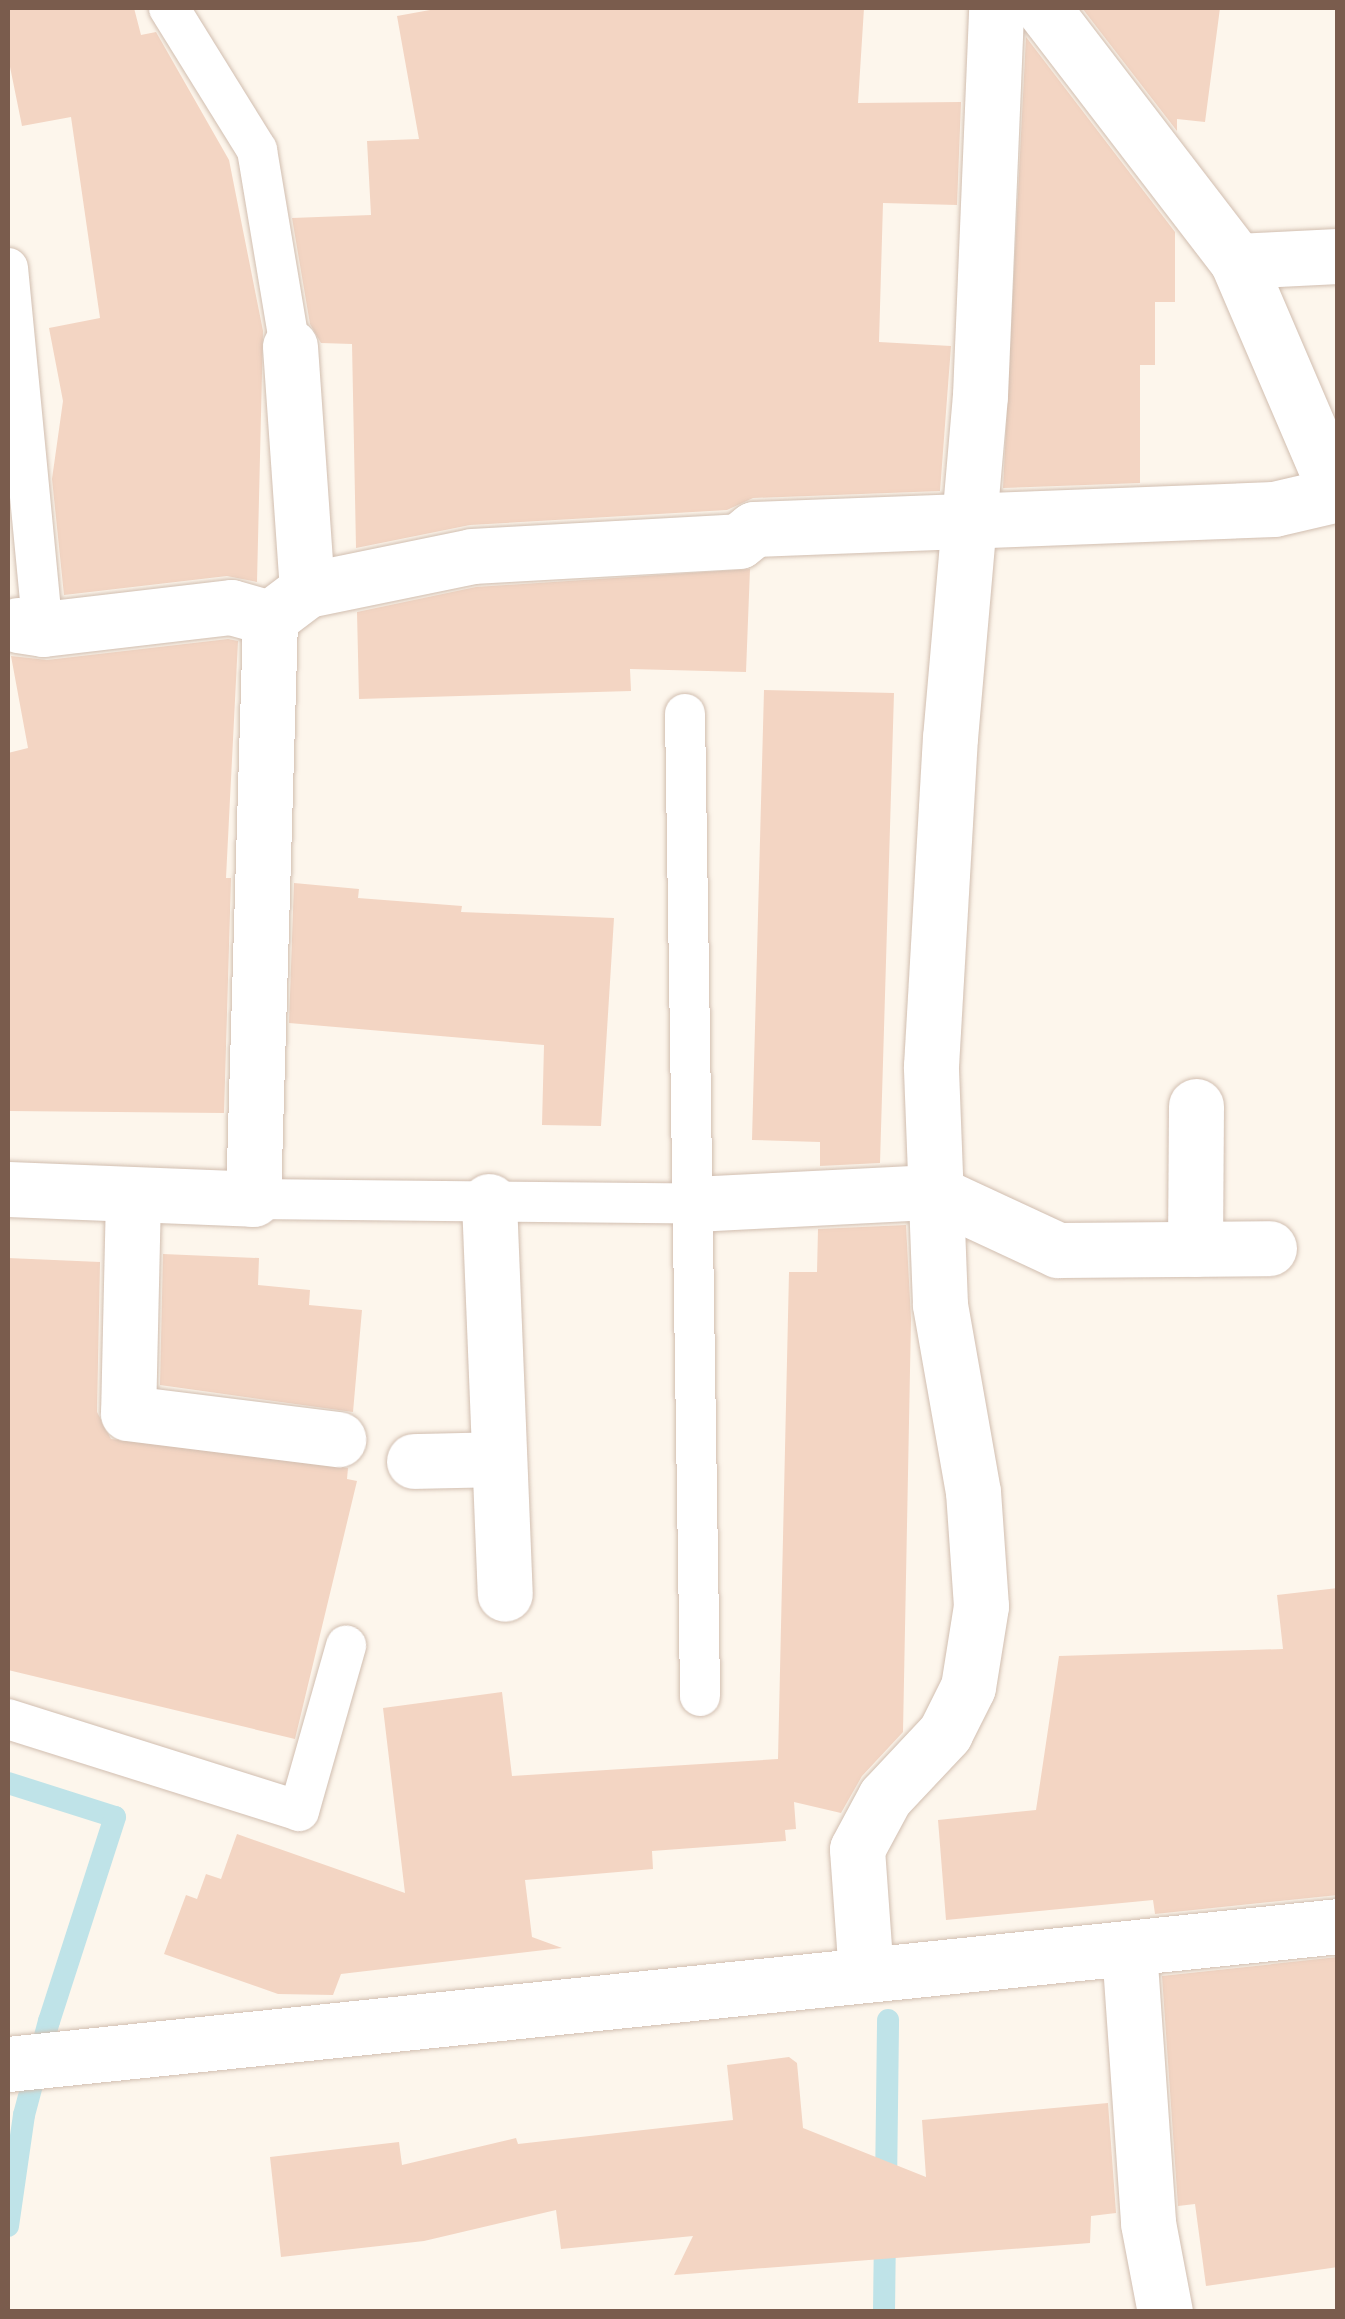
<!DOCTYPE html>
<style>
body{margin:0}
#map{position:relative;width:1345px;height:2319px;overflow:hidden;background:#fdf6ec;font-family:"Source Sans 3",sans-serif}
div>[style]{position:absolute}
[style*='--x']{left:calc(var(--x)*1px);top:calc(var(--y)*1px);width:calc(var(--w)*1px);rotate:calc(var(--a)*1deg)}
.stream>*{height:22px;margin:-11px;padding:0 11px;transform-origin:11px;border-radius:11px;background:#bfe3e8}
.building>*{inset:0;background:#f3d5c3}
.roads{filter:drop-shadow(0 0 2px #d1beb0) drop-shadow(0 0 2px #d1beb0)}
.lane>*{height:40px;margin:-20px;padding:0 20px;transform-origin:20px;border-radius:20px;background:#fff}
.street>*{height:55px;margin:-27.5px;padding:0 27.5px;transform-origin:27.5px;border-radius:27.5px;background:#fff}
span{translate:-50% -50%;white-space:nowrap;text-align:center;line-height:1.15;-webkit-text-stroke:8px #fffaf3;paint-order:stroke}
.frame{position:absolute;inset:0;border:10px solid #7a5c4d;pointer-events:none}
</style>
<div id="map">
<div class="stream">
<div style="--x:8;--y:1783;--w:112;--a:17.6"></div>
<div style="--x:115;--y:1817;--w:214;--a:107.9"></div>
<div style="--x:49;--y:2021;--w:97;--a:104.9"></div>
<div style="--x:24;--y:2115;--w:112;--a:98.2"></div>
<div style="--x:886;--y:2188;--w:168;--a:-89.3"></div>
<div style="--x:884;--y:2312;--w:82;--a:-89.3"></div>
</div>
<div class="building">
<div style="clip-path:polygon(8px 8px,134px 8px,141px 35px,156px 32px,229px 160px,263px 331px,257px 582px,227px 576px,64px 595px,52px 479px,63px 401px,49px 328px,100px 318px,71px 117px,22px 126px,8px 57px)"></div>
<div style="clip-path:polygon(441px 8px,864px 8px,858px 103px,961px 102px,957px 205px,883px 203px,879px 342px,951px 346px,940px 491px,753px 498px,727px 510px,470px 525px,356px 548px,352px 344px,321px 343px,310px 324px,292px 218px,371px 215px,367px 141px,419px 139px,397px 16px)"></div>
<div style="clip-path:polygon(1082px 8px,1220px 8px,1205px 122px,1177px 119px,1177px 131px)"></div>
<div style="clip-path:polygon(1026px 37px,1175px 232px,1175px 302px,1155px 302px,1155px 365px,1140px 365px,1140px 483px,1003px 488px)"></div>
<div style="clip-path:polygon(750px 569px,746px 672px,630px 669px,631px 691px,359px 699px,357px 612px,476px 587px)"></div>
<div style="clip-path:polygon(228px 639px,238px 641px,226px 878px,231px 878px,224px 1113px,8px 1111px,8px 753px,28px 748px,11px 656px,47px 660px)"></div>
<div style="clip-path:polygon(764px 690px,894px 693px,880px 1163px,820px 1166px,820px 1142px,752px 1140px)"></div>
<div style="clip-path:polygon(294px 883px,359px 889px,358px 898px,462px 906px,461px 912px,614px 918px,601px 1126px,542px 1125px,544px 1045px,289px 1023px)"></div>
<div style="clip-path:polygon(906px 1225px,911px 1319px,903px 1732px,862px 1776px,841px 1813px,794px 1802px,796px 1829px,785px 1830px,786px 1841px,652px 1851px,653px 1869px,525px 1880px,532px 1937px,562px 1948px,341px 1974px,333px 1995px,278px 1994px,164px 1954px,186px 1895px,197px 1899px,206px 1874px,221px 1879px,237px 1834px,405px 1893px,383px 1708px,502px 1692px,512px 1776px,778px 1759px,789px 1272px,817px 1272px,818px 1229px)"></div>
<div style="clip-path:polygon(163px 1254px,259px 1258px,258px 1285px,310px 1290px,309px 1305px,362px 1310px,353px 1412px,160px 1385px)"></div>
<div style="clip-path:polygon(8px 1258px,100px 1262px,97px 1412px,111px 1439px,348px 1468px,347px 1479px,357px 1481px,295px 1739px,8px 1670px)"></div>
<div style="clip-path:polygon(1338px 1588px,1338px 1895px,1155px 1914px,1153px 1900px,946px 1920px,938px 1820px,1036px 1810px,1059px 1656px,1283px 1649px,1277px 1595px)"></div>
<div style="clip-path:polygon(1338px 1957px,1338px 2267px,1206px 2286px,1195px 2204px,1178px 2206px,1162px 1976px)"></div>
<div style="clip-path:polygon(789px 2057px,797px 2063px,803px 2128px,926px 2177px,922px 2120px,1108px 2103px,1116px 2213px,1091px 2216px,1090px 2243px,674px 2275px,693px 2236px,561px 2249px,556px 2210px,424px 2241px,281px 2257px,270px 2157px,399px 2142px,402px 2165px,516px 2138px,518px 2144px,733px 2120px,727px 2065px)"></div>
</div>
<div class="roads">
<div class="lane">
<div style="--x:169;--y:8;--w:167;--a:58.2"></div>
<div style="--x:257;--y:150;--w:200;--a:80.5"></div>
<div style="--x:8;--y:268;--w:363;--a:84.5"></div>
<div style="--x:685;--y:714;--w:982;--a:89.12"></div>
<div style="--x:253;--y:1199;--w:441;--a:0.6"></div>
<div style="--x:8;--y:1719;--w:305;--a:17.5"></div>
<div style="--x:299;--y:1811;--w:172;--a:-74.1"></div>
</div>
<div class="street">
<div style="--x:1043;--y:8;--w:319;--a:52.5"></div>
<div style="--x:1237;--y:261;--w:254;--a:66.8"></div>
<div style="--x:1237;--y:261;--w:101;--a:-2.8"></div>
<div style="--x:307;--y:590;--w:168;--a:-11.6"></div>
<div style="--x:472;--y:556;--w:267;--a:-3.2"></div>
<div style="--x:739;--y:541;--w:19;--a:-39"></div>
<div style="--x:754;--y:529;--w:520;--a:-2.2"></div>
<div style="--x:1274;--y:509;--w:66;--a:-13.2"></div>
<div style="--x:18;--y:625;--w:25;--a:9"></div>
<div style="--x:43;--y:629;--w:189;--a:-6.7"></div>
<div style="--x:231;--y:607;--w:41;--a:15.8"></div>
<div style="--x:8;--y:1189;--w:245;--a:2.3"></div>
<div style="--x:253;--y:1199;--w:581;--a:-88.32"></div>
<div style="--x:270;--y:618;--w:46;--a:-37.1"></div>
<div style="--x:307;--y:590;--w:244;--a:-94"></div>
<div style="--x:133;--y:1196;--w:217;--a:91.3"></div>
<div style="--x:128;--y:1413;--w:212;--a:7.1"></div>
<div style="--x:489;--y:1201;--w:393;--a:87.7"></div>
<div style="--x:694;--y:1204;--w:239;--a:-2.9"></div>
<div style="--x:933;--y:1192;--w:138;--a:24.9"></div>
<div style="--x:1058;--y:1250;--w:211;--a:-0.5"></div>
<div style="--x:1195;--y:1249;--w:143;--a:-89.6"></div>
<div style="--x:414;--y:1461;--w:85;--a:-1.3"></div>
<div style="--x:1129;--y:1949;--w:275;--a:86"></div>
<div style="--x:1148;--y:2223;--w:91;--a:79.2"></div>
<div style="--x:866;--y:1975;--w:126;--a:-94.1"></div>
<div style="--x:857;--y:1849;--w:59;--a:-61.7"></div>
<div style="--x:885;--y:1797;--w:88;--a:-46.8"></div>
<div style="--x:945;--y:1733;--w:51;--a:-63.4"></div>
<div style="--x:968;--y:1687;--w:82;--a:-80.9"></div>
<div style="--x:981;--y:1606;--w:114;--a:-94"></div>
<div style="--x:973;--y:1492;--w:191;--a:-100"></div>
<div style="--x:940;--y:1304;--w:238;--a:-92.2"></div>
<div style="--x:931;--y:1066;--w:329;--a:-86.7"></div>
<div style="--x:950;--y:738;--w:344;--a:-85"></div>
<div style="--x:980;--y:395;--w:387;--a:-87.6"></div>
<div style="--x:8;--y:2064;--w:1337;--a:-5.92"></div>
</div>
</div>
<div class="frame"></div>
</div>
